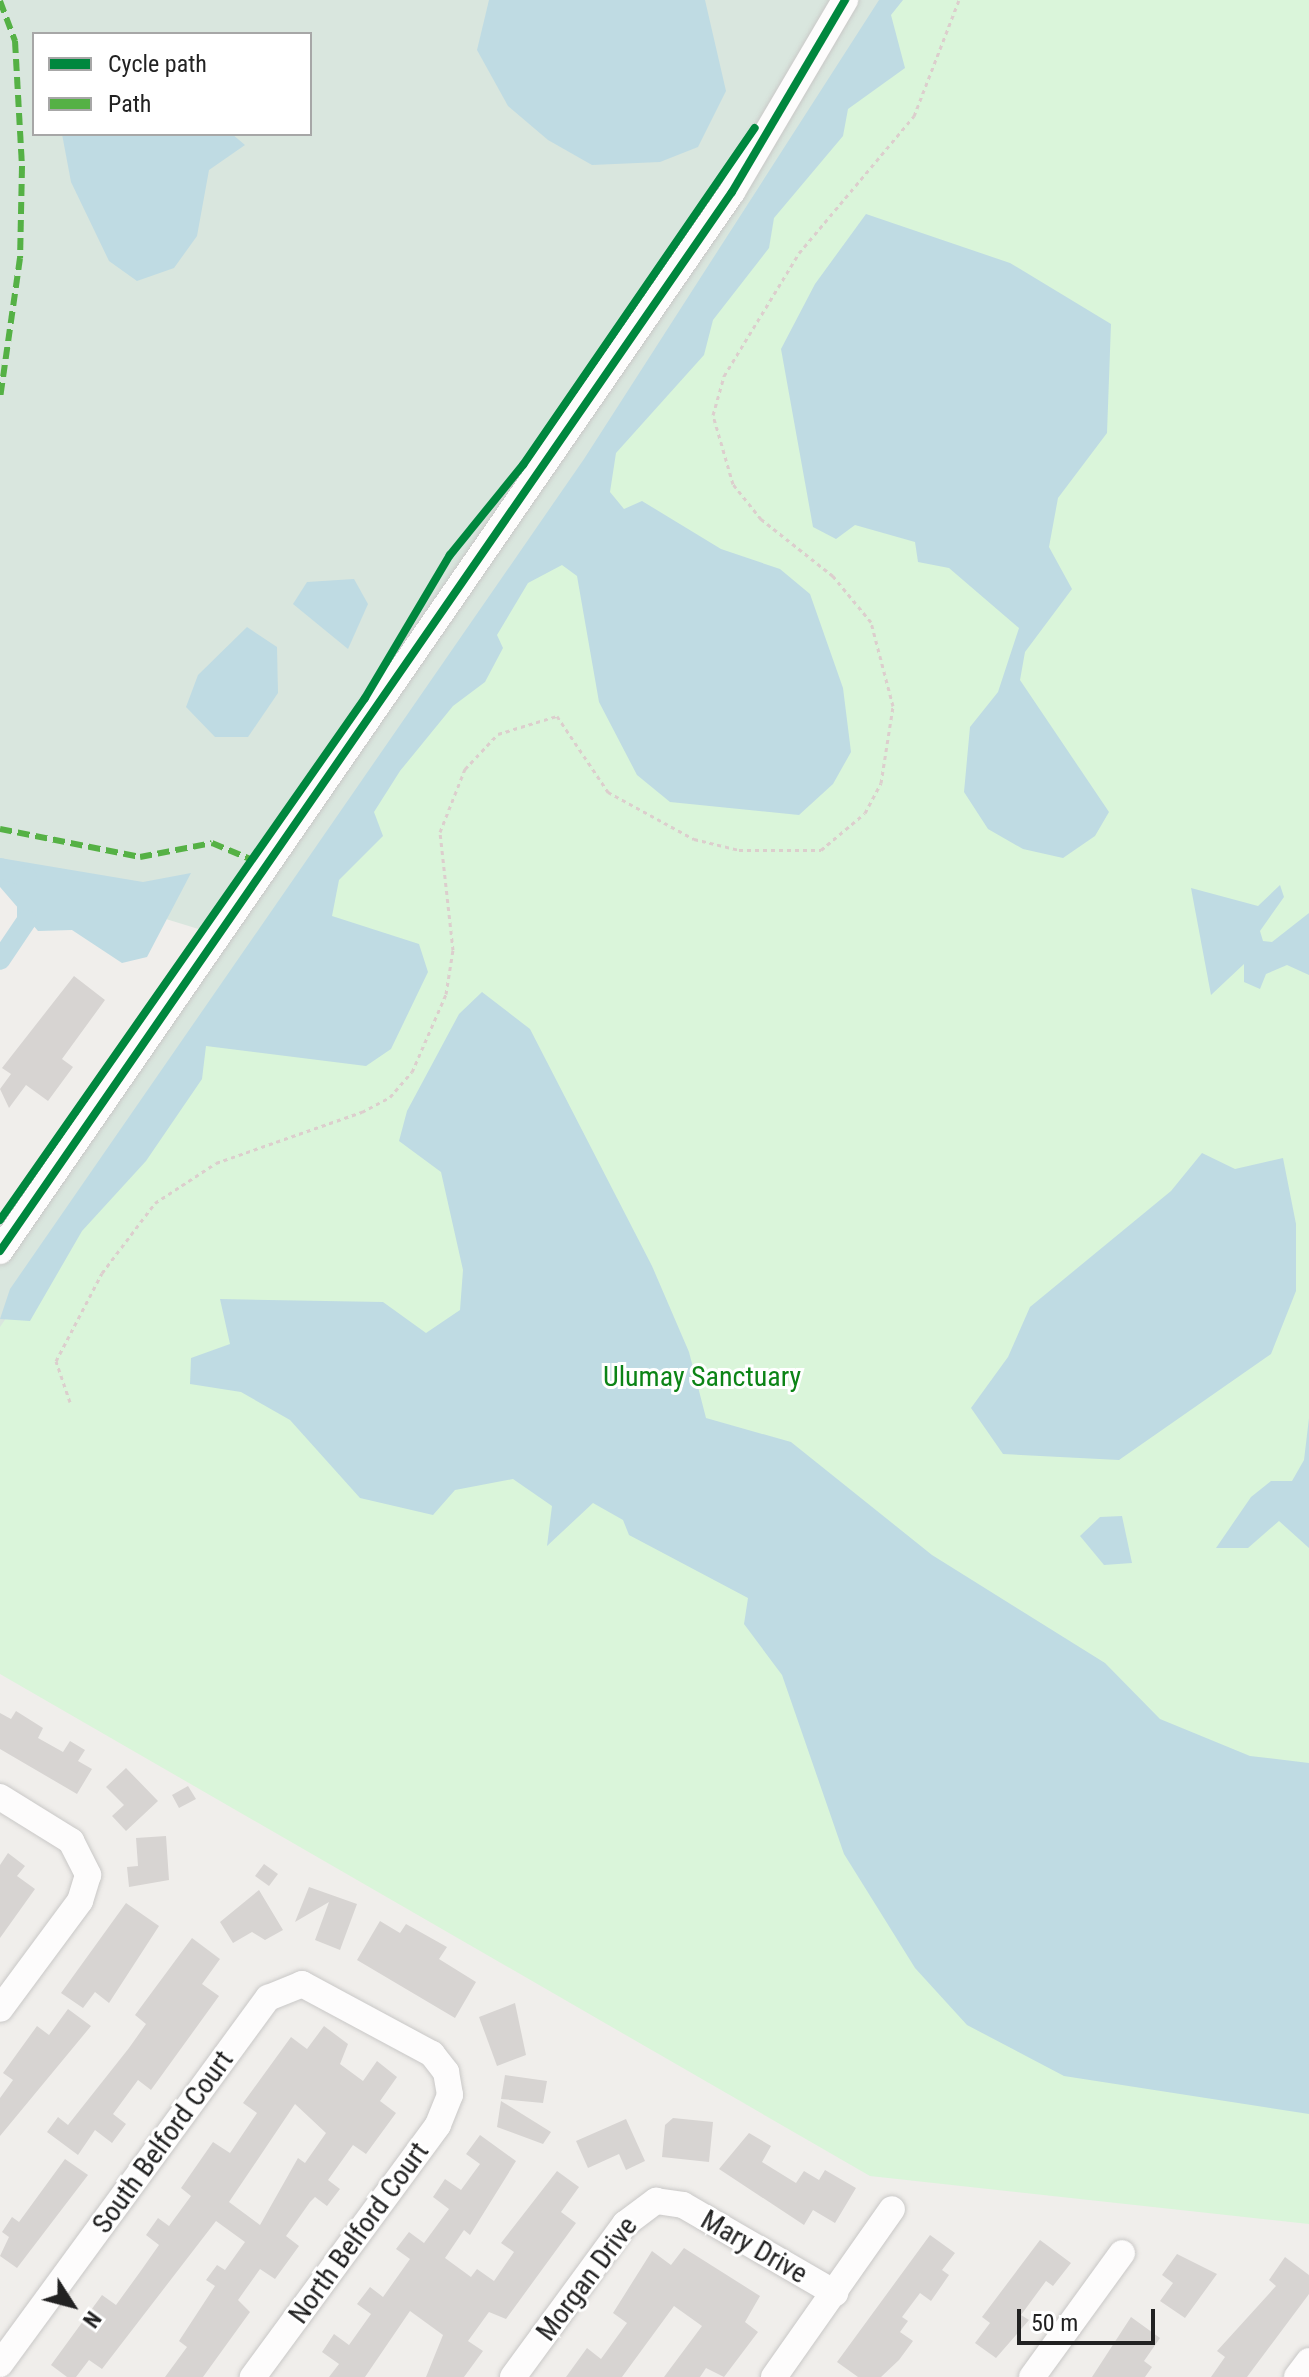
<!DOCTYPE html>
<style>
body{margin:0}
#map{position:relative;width:1309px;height:2377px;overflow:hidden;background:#f0eeeb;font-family:"Roboto Condensed",sans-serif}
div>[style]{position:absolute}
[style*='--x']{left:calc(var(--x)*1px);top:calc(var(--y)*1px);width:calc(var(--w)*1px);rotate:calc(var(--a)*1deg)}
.wetland>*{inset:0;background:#d9e6de}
.park>*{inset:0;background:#daf5da}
.water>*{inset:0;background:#bfdbe3}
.canal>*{height:20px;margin:-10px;padding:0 10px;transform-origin:10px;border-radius:10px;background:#bfdbe3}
.building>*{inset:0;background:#d7d4d2}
.path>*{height:3px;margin-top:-1.5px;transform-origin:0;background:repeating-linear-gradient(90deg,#dccecd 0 4px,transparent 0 8px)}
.roads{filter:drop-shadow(0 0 2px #c9c8c7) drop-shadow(0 0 2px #c9c8c7)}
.minor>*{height:26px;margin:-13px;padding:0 13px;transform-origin:13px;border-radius:13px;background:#fdfcfc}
.quiet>*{height:6px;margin-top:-3px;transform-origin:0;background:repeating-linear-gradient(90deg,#55b145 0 12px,transparent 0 18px)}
.cycleway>*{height:8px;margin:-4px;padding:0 4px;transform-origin:4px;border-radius:4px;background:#00873e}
span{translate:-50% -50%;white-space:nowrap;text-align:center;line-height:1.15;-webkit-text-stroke:6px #fff;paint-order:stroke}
.park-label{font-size:28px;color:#0c8416}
.street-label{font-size:28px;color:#222}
.legend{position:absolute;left:32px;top:32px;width:280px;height:104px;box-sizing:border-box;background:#fff;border:2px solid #a7a7a7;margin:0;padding:10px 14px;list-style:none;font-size:24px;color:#222}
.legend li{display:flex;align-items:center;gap:16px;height:40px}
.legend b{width:40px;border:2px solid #a7a7a7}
.north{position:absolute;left:32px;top:2265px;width:80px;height:80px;-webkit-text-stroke:6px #fff;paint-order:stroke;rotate:126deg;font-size:22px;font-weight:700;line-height:32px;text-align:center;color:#222}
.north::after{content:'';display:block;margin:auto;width:28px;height:36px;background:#222;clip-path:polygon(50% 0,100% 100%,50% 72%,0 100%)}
.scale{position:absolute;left:1017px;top:2309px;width:138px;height:36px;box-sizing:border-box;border:4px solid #222;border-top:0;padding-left:10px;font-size:24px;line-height:28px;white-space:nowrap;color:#222;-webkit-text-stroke:6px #fff;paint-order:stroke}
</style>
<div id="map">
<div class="wetland">
<div style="clip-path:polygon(evenodd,0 0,1309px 0,0 1375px,0 1250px,218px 935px,0 868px,0 0,34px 34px,310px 34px,310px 134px,34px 134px,34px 34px)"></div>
</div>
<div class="park">
<div style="clip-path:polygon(885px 0,1309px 0,1309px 2224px,870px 2176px,0 1674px,0 1327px,768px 215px)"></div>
</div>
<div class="water">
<div style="clip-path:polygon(489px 0,705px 0,726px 91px,698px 147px,660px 162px,592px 165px,548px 140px,508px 106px,477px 50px)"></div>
<div style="clip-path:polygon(879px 0,903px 0,891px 15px,905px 68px,848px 109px,843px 136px,774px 218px,769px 248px,713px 320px,704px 355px,616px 453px,610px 492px,624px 509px,642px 501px,721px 549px,780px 569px,810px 594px,843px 688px,851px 752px,833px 784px,799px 815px,670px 802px,637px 775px,599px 702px,577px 576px,562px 565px,528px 583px,497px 635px,503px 648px,485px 682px,453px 706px,400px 771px,374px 812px,383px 836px,339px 880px,332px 916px,419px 944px,428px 972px,391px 1049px,366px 1066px,206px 1046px,202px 1079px,146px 1161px,82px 1231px,30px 1321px,0 1319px,10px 1289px,584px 459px)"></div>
<div style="clip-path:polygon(62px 134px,232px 134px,245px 145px,209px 170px,197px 236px,174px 268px,137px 281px,109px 261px,71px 182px)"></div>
<div style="clip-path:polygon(866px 214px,1010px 263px,1111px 324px,1107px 433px,1058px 498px,1049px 547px,1072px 589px,1025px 652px,1020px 680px,1109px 812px,1095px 836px,1063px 858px,1023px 849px,988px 829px,964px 792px,970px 727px,998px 692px,1019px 628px,949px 568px,918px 562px,915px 542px,855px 525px,836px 539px,813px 527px,781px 349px,815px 284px)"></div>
<div style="clip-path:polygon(354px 579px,368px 604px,348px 649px,293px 604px,307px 582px)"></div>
<div style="clip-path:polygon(247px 627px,277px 647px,278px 693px,248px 737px,215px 737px,186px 707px,198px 675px)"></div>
<div style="clip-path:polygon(0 858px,143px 882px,191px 873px,147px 957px,122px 963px,72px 930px,38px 931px,0 887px)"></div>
<div style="clip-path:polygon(1280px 885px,1284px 897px,1260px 931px,1263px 941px,1272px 942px,1309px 913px,1309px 975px,1287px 965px,1266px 974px,1260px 989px,1244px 982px,1244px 964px,1211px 995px,1191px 888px,1258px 906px)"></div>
<div style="clip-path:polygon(482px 992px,530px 1029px,652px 1266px,689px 1352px,706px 1418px,791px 1442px,932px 1555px,1105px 1663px,1160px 1719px,1250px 1756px,1309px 1763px,1309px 2114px,1064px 2076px,967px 2025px,915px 1968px,844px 1854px,782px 1675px,744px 1624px,748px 1598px,629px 1535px,623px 1520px,593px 1503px,547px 1546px,552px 1506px,513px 1479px,455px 1490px,433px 1515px,360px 1498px,290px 1420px,241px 1392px,190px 1384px,191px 1358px,230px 1344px,220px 1299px,383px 1302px,426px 1333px,460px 1310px,463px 1270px,441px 1172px,399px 1141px,407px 1111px,459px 1014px)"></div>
<div style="clip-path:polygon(1202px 1153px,1235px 1169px,1283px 1158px,1296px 1224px,1296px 1291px,1271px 1354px,1119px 1460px,1003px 1454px,971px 1408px,1008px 1357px,1030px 1307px,1171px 1191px)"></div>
<div style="clip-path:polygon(1309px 1418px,1309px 1548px,1279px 1521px,1248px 1548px,1216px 1548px,1251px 1497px,1271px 1481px,1292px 1481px,1304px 1460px)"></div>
<div style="clip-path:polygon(1122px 1516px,1132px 1563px,1104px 1565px,1080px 1536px,1100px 1517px)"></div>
</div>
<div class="canal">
<div style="--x:0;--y:868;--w:28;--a:18"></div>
<div style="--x:27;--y:877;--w:43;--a:90"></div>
<div style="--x:27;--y:920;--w:48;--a:124"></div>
</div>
<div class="building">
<div style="clip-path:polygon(74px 976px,105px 1000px,62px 1059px,73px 1067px,48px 1101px,26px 1085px,9px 1108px,0 1089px,11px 1074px,2px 1068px)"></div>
<div style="clip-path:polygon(16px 1711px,43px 1728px,38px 1738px,63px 1752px,70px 1741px,85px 1750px,78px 1761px,92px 1769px,77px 1794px,0 1749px,0 1713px,11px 1719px)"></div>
<div style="clip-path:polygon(126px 1768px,158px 1801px,126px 1831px,112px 1816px,124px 1805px,106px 1787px)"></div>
<div style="clip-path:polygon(188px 1786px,196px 1799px,179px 1808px,172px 1795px)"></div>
<div style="clip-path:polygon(166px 1836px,169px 1880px,129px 1887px,127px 1867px,138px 1866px,136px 1838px)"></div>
<div style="clip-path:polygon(8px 1853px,25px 1866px,17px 1876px,35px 1889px,0 1938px,0 1865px)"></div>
<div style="clip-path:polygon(264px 1864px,278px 1874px,269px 1886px,255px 1876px)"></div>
<div style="clip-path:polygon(309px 1887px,357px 1904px,340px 1950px,315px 1940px,329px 1902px,295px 1922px)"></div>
<div style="clip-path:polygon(259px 1890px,283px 1930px,265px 1940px,252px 1932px,233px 1943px,220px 1922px)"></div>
<div style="clip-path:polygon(126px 1903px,159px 1926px,109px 2003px,95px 1992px,83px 2008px,61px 1993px)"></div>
<div style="clip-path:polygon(380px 1921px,400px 1933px,406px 1924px,447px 1947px,439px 1959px,476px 1982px,455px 2018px,357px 1960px)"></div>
<div style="clip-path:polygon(192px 1938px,220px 1959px,202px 1984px,219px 1996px,151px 2090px,138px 2080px,113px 2114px,126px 2124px,112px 2143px,95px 2130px,78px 2155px,47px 2132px,58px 2117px,68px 2125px,129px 2048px,146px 2024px,135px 2015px)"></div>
<div style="clip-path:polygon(515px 2003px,526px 2055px,497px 2066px,479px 2017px)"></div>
<div style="clip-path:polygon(68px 2009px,91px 2026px,0 2136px,0 2098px,13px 2080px,3px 2073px,37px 2026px,49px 2035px)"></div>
<div style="clip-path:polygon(evenodd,324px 2026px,348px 2044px,340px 2064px,363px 2081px,377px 2061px,397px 2077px,380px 2101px,396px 2113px,366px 2154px,353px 2145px,328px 2180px,340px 2189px,327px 2206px,315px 2197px,310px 2202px,286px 2236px,299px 2246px,275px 2279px,260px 2269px,238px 2300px,250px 2312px,203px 2377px,165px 2377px,187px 2347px,179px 2341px,215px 2286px,206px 2280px,217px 2265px,225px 2270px,245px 2242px,216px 2221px,102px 2369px,89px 2360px,76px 2377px,67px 2377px,51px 2365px,102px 2295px,116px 2305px,140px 2272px,159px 2245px,146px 2235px,158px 2218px,169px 2226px,191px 2196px,181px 2188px,213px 2142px,230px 2153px,257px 2113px,243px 2103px,291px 2037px,307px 2049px,324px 2026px,295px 2104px,326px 2133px,305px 2163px,298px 2158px,260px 2225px,229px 2202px,295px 2104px)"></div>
<div style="clip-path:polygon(505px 2075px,547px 2081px,543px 2103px,501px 2099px)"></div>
<div style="clip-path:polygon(501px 2101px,551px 2132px,543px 2144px,497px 2127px)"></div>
<div style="clip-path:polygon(673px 2118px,713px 2122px,709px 2162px,662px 2157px,665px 2125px)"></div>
<div style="clip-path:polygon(626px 2119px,645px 2161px,626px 2170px,619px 2154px,588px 2168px,576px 2141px)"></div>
<div style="clip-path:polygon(749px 2133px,771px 2146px,762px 2162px,796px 2183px,804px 2171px,819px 2180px,825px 2170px,856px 2188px,835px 2223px,813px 2210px,804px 2225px,719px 2169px)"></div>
<div style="clip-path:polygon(480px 2135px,516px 2161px,470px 2235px,464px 2230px,445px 2258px,471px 2277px,477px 2269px,494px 2281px,514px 2252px,501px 2243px,557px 2171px,579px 2187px,561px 2212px,576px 2223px,506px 2319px,489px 2312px,468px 2341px,483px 2351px,464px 2377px,426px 2377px,443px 2335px,410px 2311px,365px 2377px,329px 2377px,339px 2364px,322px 2352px,334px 2334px,349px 2345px,371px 2314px,357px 2304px,370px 2287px,383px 2297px,410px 2259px,396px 2249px,409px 2232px,424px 2243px,449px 2209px,433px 2197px,445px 2179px,461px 2190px,480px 2164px,466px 2154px)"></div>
<div style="clip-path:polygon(65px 2159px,88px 2175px,17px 2268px,0 2256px,9px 2237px,2px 2232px,12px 2217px,19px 2222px)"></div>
<div style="clip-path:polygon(930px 2235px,955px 2253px,942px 2270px,949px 2275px,931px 2301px,920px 2293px,902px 2317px,908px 2321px,900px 2332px,913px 2341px,899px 2360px,881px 2377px,858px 2377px,837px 2362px)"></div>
<div style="clip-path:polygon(1040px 2240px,1071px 2263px,1053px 2286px,1046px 2281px,1021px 2315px,1029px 2320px,996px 2358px,975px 2343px,990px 2323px,982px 2317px)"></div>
<div style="clip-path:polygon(684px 2248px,760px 2296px,745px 2322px,758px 2332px,724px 2377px,706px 2368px,700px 2377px,664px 2377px,702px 2326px,674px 2306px,622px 2377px,566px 2377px,587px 2348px,601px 2359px,627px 2323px,613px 2313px,652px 2251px,671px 2265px)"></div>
<div style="clip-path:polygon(1177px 2254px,1217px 2274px,1185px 2318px,1160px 2301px,1173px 2283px,1162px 2275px)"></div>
<div style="clip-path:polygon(1285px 2257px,1309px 2275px,1309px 2294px,1247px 2377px,1211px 2377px,1225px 2357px,1217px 2351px,1276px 2286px,1269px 2280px)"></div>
<div style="clip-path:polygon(1131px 2317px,1160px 2338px,1144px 2361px,1152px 2367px,1145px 2377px,1092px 2377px)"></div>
</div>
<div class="path">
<div style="--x:70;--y:1402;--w:43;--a:-108.9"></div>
<div style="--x:56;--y:1361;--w:99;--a:-62.4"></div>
<div style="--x:102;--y:1273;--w:88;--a:-52.9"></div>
<div style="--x:155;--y:1203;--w:73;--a:-33.3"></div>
<div style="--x:216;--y:1163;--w:155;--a:-19.3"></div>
<div style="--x:362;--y:1112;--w:32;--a:-28"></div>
<div style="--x:390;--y:1097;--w:33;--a:-49"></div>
<div style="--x:412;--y:1072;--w:85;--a:-66.4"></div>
<div style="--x:446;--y:994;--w:45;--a:-81"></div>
<div style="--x:453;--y:950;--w:119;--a:-96.3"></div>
<div style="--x:440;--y:832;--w:68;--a:-68.4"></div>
<div style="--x:465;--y:769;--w:48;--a:-46.7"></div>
<div style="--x:498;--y:734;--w:62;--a:-17"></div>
<div style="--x:557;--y:716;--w:92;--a:56.1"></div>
<div style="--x:608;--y:792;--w:98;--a:28.7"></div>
<div style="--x:694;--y:839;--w:46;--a:13.7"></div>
<div style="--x:739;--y:850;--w:82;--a:0"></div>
<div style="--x:821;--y:850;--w:57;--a:-40.1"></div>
<div style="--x:865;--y:813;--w:34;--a:-62"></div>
<div style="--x:881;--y:783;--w:78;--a:-81.1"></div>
<div style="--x:893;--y:706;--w:87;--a:-104.7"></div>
<div style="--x:871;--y:622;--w:60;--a:-129.6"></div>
<div style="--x:833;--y:576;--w:92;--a:-141.6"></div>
<div style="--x:761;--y:519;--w:45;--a:-128.7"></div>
<div style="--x:733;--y:484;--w:72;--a:-106.2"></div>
<div style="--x:713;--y:415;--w:41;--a:-74.2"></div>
<div style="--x:724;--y:376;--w:144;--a:-58.6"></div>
<div style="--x:799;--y:253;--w:179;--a:-50"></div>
<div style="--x:914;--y:116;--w:124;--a:-68.8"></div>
</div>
<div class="roads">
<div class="minor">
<div style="--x:0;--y:1251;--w:1287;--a:-55.35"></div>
<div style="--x:732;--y:192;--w:223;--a:-59.5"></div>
<div style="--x:0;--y:1797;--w:84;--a:31.8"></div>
<div style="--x:71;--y:1841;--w:38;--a:63"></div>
<div style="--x:88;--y:1875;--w:27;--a:107"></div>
<div style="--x:80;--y:1901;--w:134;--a:126.5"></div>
<div style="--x:0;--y:2364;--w:454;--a:-53.8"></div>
<div style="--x:268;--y:1998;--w:37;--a:-22"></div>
<div style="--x:302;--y:1984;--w:148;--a:28.3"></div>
<div style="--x:432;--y:2054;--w:23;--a:52"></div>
<div style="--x:446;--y:2072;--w:23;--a:80"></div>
<div style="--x:450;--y:2095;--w:32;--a:112"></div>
<div style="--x:438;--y:2125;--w:313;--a:126.3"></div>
<div style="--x:513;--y:2377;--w:190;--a:-53.8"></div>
<div style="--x:625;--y:2224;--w:39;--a:-37"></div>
<div style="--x:656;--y:2201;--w:27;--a:8"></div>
<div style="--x:683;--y:2205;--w:176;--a:30.1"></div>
<div style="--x:774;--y:2377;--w:205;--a:-54.9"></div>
<div style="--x:1032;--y:2377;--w:153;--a:-54"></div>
<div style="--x:1297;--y:2377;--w:20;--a:-53"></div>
</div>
</div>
<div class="quiet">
<div style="--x:0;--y:1;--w:43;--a:69.4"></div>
<div style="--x:15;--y:41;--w:125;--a:86.8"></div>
<div style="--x:22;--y:166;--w:92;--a:91.2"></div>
<div style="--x:20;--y:258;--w:142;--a:98.1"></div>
<div style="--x:0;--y:829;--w:143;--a:11.3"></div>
<div style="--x:140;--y:857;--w:73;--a:-11"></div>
<div style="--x:212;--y:843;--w:41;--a:22.8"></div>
</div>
<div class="cycleway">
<div style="--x:0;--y:1220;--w:637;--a:-55.04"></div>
<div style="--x:365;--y:698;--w:166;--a:-59.3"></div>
<div style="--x:450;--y:555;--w:116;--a:-51"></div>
<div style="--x:523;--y:465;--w:409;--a:-55.5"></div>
<div style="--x:0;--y:1251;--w:1287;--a:-55.35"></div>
<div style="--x:732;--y:192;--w:223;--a:-59.5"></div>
</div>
<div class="park-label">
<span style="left:702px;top:1377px">Ulumay Sanctuary</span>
</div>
<div class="street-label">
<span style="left:163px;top:2142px;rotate:-54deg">South Belford Court</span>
<span style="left:359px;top:2233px;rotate:-54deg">North Belford Court</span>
<span style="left:754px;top:2247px;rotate:30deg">Mary Drive</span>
<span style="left:587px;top:2279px;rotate:-53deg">Morgan Drive</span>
</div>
<ul class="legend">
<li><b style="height:10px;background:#00873e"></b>Cycle path</li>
<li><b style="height:10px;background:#55b145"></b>Path</li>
</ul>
<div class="north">N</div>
<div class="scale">50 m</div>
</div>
